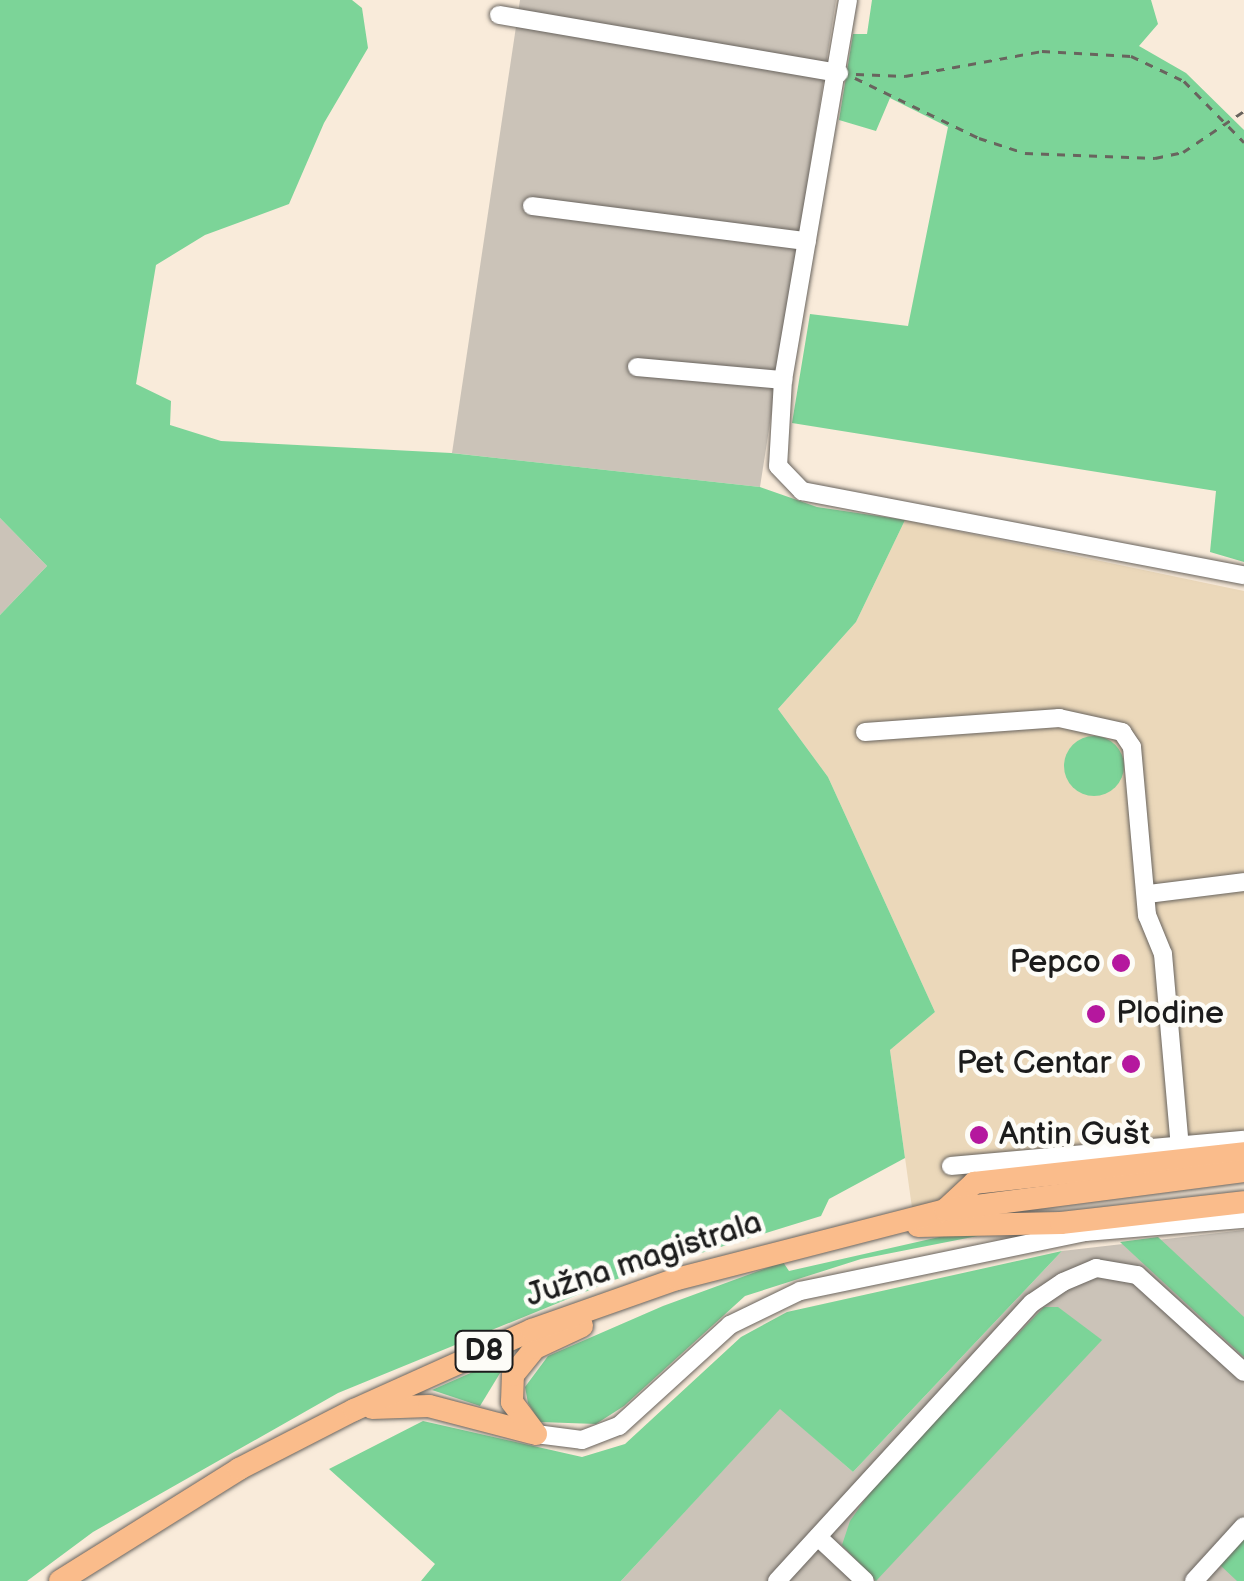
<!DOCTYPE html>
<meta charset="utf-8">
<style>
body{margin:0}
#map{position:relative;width:1244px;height:1581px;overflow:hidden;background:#f9ebda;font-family:"Balsamiq Sans",sans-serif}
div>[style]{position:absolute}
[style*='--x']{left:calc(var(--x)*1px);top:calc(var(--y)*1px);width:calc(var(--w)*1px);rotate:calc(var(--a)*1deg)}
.built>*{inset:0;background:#ebd8ba}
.industrial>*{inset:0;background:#cbc3b8}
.green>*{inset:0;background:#7cd498}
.round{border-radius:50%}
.path>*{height:2.5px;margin-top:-1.25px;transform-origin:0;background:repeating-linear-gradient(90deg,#69645e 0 8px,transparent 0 16px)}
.roads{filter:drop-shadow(0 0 2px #69645e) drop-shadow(0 0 2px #69645e)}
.minor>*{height:18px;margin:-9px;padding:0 9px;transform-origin:9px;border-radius:9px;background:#fff}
.major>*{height:22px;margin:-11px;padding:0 11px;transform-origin:11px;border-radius:11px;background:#fabc8b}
.dots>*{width:28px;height:28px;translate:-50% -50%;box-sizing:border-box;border:5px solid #fdfcf7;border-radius:50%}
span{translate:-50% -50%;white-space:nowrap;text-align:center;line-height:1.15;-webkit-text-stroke:9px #fdfcf7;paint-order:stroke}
.shield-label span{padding:2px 8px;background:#fdfcf7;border:2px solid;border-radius:8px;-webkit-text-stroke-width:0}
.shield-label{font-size:30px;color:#1c1c1c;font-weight:700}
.poi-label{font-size:32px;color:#1c1c1c}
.right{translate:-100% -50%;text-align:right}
.left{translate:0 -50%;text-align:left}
.street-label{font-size:32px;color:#1c1c1c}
</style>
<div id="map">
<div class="built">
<div style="clip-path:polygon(905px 520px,1244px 591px,1244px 1162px,912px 1208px,890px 1050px,935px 1012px,828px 777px,778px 709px,856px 622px)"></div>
</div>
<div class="industrial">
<div style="clip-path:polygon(520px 0,836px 0,760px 487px,452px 453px)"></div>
<div style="clip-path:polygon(0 518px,47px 566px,0 615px)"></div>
<div style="clip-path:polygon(1244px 1230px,1244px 1581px,621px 1581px,780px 1408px,853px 1472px,1062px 1251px)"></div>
</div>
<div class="green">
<div style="clip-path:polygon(0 0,352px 0,362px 8px,368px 48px,324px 123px,289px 204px,205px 235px,156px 265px,136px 384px,171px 401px,170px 425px,221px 441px,451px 453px,760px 487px,817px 507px,905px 520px,856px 622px,778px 709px,828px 777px,935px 1012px,890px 1050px,905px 1158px,829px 1199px,821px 1216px,614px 1280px,338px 1393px,93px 1532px,27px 1581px,0 1581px,0 615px,47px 566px,0 518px)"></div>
<div style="clip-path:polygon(872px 0,1151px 0,1158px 24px,1139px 46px,1186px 73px,1244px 130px,1244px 562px,1210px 552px,1216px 491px,792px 423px,810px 314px,908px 326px,948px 127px,890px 98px,876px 131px,839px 120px,853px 34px,867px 34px)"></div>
<div class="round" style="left:1064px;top:736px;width:60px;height:60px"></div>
<div style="clip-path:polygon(979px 1228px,1013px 1229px,861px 1259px,745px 1296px,624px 1406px,596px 1424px,540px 1422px,528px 1403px,525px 1387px,548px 1356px,663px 1306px,783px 1262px,789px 1271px)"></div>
<div style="clip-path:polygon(1158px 1237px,1244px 1317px,1244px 1357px,1120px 1242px)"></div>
<div style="clip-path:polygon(1062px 1251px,853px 1472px,780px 1409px,621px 1581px,421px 1581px,435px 1564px,329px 1469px,423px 1421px,582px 1457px,625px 1444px,741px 1337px,787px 1312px)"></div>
<div style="clip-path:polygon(1044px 1307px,1058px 1307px,1102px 1340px,876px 1581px,842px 1545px,850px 1521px,883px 1474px)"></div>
<div style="clip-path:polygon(511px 1355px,480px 1406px,432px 1390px)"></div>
<div style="clip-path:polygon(1244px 1539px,1244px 1581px,1237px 1581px,1220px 1565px)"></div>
</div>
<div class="path">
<div style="--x:856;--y:74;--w:49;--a:2.3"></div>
<div style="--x:905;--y:76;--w:139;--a:-10.3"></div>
<div style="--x:1042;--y:51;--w:89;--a:3.2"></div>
<div style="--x:1131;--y:56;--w:59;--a:25.3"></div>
<div style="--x:1184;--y:81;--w:86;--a:45.5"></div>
<div style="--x:855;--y:78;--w:138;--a:25.8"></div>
<div style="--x:979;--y:138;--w:48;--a:18.1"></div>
<div style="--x:1025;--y:153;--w:130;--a:2.2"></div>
<div style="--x:1155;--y:158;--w:29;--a:-12"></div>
<div style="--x:1183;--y:152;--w:73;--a:-33.9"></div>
</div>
<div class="roads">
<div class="minor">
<div style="--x:848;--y:0;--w:386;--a:99.7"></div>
<div style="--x:783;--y:380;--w:86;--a:93.3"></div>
<div style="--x:778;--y:466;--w:35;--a:46"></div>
<div style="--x:802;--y:491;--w:450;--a:10.8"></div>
<div style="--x:499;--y:15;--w:345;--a:9.7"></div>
<div style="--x:532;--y:206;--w:277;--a:7.3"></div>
<div style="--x:637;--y:367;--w:147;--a:5.1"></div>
<div style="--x:865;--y:732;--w:195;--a:-4.1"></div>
<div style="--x:1059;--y:718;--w:65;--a:12.5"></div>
<div style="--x:1122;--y:732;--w:18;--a:56"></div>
<div style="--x:1132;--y:747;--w:169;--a:84.9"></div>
<div style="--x:1147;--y:915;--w:42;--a:67.7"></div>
<div style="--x:1163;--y:954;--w:194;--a:85"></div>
<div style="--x:1148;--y:894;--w:97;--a:-7.1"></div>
<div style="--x:951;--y:1166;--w:294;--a:-5.1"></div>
<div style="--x:536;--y:1434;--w:46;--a:7.4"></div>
<div style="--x:582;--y:1440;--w:40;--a:-21"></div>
<div style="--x:619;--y:1426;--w:150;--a:-42.3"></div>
<div style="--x:730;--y:1325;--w:78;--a:-25.9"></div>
<div style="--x:800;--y:1291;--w:291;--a:-11.7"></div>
<div style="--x:1085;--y:1232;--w:160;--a:-4.7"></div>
<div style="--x:818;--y:1537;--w:64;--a:43.1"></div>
<div style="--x:777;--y:1581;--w:377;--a:-47.5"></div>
<div style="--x:1032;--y:1303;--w:37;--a:-34"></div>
<div style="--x:1063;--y:1282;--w:36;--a:-23"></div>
<div style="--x:1096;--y:1268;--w:42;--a:9.7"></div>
<div style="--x:1137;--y:1275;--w:144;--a:42.2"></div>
<div style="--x:1194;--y:1581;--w:74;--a:-47.7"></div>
</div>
<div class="major">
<div style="--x:945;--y:1210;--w:40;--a:-43"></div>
<div style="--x:974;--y:1183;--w:272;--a:-6.3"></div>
<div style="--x:918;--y:1226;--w:143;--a:-1.2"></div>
<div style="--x:1061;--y:1223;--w:184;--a:-6.5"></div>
<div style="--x:372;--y:1408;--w:57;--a:-2"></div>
<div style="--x:429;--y:1406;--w:106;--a:14.7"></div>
<div style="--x:536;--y:1434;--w:40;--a:-127"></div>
<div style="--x:512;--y:1402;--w:27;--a:-88"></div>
<div style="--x:513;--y:1375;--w:35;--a:-51"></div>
<div style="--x:535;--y:1348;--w:52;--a:-25.1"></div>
<div style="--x:60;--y:1581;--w:211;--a:-32"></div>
<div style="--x:239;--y:1469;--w:129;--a:-27.2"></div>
<div style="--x:354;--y:1410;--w:195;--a:-24.2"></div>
<div style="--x:532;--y:1330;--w:154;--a:-19.4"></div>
<div style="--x:677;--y:1279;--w:277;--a:-14.4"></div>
<div style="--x:945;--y:1210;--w:302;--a:-7.4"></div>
</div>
</div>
<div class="dots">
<div style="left:1121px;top:963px;background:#b5179e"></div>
<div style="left:1096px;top:1014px;background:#b5179e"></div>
<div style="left:1131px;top:1064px;background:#b5179e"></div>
<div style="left:979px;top:1135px;background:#b5179e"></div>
</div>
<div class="shield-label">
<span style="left:484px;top:1351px">D8</span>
</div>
<div class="poi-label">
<span class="right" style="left:1101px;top:963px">Pepco</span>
<span class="left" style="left:1116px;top:1014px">Plodine</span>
<span class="right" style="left:1111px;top:1064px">Pet Centar</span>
<span class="left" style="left:999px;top:1135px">Antin Gušt</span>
</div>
<div class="street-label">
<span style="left:644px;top:1260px;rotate:-18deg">Južna magistrala</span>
</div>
</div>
